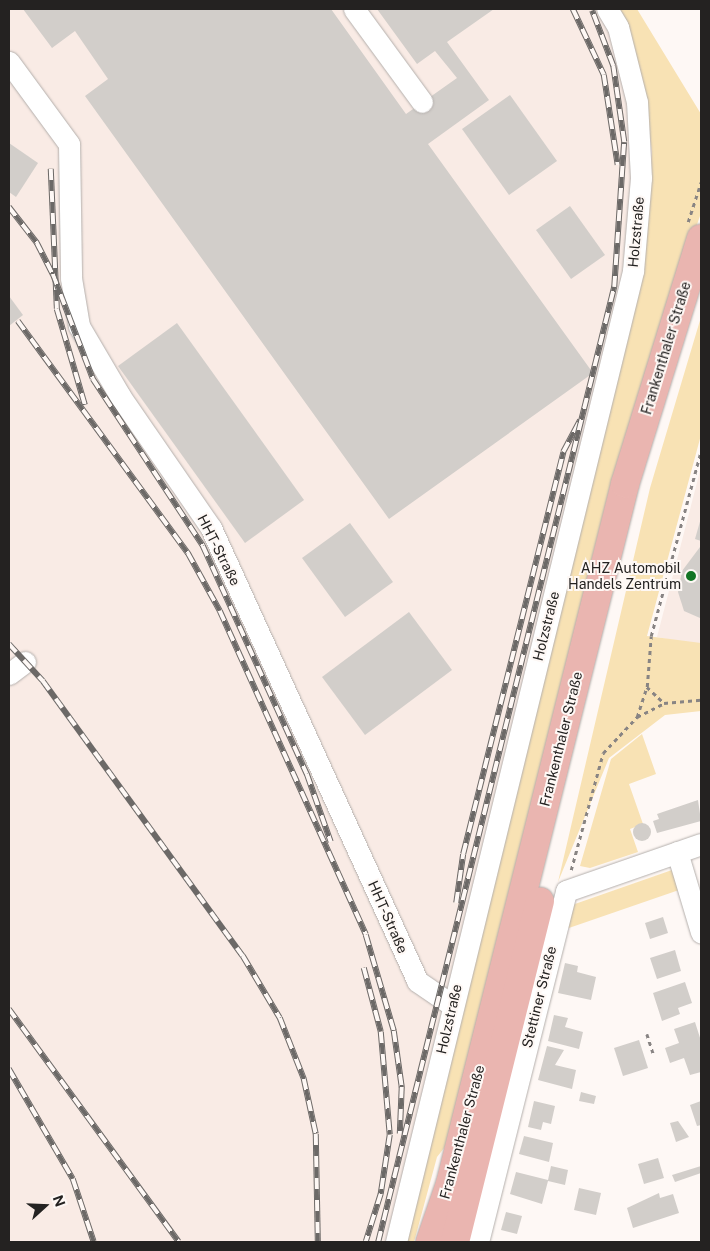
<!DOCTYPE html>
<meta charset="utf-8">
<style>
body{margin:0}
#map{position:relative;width:710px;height:1251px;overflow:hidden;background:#fef8f5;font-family:"Public Sans",sans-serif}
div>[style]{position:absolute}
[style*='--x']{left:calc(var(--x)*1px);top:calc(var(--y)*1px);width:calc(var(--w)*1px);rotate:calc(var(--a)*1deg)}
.built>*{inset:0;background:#f9ebe5}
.green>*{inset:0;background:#f8e2b4}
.building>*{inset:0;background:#d2ceca}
.round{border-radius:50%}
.path>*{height:2.5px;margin-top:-1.25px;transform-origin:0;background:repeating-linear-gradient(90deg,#888483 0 4px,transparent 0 8px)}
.roads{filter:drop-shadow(0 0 1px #b4afac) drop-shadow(0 0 1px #b4afac)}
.minor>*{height:21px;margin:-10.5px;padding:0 10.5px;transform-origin:10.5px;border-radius:10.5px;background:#fff}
.major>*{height:28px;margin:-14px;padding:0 14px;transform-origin:14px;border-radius:14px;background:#eab5b0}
.rail>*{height:5.5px;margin-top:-2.75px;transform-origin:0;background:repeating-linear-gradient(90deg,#fef8f5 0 11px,#6c6967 0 22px);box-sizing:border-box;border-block:1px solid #6c6967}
.dots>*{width:14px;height:14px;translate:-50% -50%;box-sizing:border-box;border:2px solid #fef8f5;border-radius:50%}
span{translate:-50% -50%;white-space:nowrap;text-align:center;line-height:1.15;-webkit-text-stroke:4px #fef8f5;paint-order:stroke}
.street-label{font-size:14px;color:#242221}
.poi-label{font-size:14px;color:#242221}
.right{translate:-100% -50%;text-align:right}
.frame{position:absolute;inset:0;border:10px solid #242221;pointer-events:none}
.north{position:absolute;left:20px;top:1181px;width:50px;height:50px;-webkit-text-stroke:4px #fef8f5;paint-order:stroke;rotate:70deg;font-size:14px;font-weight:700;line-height:20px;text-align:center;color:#242221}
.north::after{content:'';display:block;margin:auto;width:18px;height:22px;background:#242221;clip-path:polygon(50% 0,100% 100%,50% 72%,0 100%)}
</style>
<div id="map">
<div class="built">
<div style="clip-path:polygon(9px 9px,636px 9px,701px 118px,407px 1242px,9px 1242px)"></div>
<div style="clip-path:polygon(701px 467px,701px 643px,687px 643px,657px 637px)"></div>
</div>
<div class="green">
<div style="clip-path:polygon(619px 9px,637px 9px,701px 114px,701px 213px,678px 280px,452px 1138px,437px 1157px,414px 1242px,402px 1242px,642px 277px,652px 152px,645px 95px,630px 31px)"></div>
<div style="clip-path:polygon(701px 317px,701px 435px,647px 636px,701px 643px,701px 711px,665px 715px,609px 758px,558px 882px,650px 488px)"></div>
<div style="clip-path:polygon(642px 734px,656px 774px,629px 784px,643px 824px,630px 829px,638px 852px,590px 868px,580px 866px,611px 759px)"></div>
<div style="clip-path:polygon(672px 870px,679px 890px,566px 929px,572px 905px)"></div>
</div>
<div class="building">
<div style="clip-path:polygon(23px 9px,331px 9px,406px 114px,457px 78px,435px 51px,417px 64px,377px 9px,494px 9px,447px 42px,489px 100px,428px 144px,593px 373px,389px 519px,85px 96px,108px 79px,75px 31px,52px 48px)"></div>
<div style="clip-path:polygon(510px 95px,557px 161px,509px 195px,462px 129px)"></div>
<div style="clip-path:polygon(9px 143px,38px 163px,16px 197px,9px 192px)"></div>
<div style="clip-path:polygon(570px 206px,605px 255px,571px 279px,536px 230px)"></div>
<div style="clip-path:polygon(9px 296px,23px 315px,9px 326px)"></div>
<div style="clip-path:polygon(177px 323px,304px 500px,245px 543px,118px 366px)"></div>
<div style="clip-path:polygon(701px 518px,701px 541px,695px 539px)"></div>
<div style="clip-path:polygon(350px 523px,393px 582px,345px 617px,302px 558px)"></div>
<div style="clip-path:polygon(700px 547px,701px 547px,700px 618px,684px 611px,678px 592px,682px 571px)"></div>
<div style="clip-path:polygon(409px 612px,452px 670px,365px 735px,322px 677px)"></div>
<div style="clip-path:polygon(698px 800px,701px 821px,657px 833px,653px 821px,659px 819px,657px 814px)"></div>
<div class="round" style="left:633px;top:823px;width:18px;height:18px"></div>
<div style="clip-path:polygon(663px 917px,668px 933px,650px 939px,645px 923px)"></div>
<div style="clip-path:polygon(675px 950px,681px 971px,657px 979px,650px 958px)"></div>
<div style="clip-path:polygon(565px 963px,578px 966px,577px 972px,596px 977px,591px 1000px,558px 993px)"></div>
<div style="clip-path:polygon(685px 982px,692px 1003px,678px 1008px,680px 1014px,662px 1021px,653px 993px)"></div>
<div style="clip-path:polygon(554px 1015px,568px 1018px,565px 1027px,583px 1032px,579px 1049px,548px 1041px)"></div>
<div style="clip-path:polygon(695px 1022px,701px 1041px,701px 1072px,690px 1075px,684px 1058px,670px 1063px,665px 1048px,679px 1043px,674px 1029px)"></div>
<div style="clip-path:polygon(639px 1040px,648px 1068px,623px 1076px,614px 1048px)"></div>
<div style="clip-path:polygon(547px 1046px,564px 1050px,555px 1065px,576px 1070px,572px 1089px,538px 1080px)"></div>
<div style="clip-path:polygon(581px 1092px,596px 1096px,594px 1104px,579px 1101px)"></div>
<div style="clip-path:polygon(534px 1101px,555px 1106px,551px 1124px,543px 1122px,541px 1130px,528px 1127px)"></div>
<div style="clip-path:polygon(701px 1101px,701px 1125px,697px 1126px,690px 1105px)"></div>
<div style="clip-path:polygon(678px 1121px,689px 1137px,676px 1142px,670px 1123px)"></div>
<div style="clip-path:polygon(524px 1136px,553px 1143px,549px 1162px,519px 1154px)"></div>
<div style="clip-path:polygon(658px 1158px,664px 1178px,644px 1184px,638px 1164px)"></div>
<div style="clip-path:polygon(551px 1166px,568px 1170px,565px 1185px,548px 1181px,542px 1204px,510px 1194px,516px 1172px,548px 1180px)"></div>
<div style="clip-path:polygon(701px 1166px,701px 1173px,675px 1182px,672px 1175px)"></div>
<div style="clip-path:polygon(579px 1188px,601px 1193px,596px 1215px,574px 1210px)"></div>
<div style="clip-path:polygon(659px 1193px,660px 1198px,673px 1194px,679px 1213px,633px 1228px,627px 1208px)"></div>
<div style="clip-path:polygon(506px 1212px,522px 1216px,517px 1234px,501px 1230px)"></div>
</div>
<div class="path">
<div style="--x:688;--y:222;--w:42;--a:-72"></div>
<div style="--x:647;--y:687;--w:23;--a:43"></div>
<div style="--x:637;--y:717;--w:32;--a:-72"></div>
<div style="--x:647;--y:687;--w:51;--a:-85.5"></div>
<div style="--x:651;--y:636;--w:192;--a:-74.9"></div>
<div style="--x:571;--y:870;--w:121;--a:-74.7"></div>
<div style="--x:603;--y:753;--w:50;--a:-46.6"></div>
<div style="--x:637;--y:717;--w:30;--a:-27"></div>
<div style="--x:664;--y:703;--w:37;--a:-5"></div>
<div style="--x:647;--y:1034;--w:20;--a:72"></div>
</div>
<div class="roads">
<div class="minor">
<div style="--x:354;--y:9;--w:115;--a:53.8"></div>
<div style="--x:9;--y:62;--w:102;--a:53.8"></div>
<div style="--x:69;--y:144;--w:134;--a:89.1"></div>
<div style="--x:71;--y:278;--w:49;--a:80.5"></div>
<div style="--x:79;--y:326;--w:81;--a:59.6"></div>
<div style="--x:120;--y:396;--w:160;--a:55.4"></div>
<div style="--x:211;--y:528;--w:498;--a:65.5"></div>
<div style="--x:417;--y:981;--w:42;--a:34.4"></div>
<div style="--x:9;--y:674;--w:20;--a:-37"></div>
<div style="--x:677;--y:852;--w:84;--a:73.3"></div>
<div style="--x:396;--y:1242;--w:1000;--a:-76.28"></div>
<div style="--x:633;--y:271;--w:93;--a:-85.1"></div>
<div style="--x:641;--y:178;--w:76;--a:-93"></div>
<div style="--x:637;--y:102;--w:77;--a:-104.2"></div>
<div style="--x:618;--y:27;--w:21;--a:-121"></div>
<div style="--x:478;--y:1242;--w:362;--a:-75.9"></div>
<div style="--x:566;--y:891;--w:143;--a:-19.2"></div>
</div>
<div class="major">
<div style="--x:430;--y:1242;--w:61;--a:-71"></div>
<div style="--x:450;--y:1184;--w:722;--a:-75.96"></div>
<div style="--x:625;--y:484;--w:257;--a:-72.8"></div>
<div style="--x:455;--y:1242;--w:351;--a:-76"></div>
</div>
</div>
<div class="rail">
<div style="--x:573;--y:9;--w:73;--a:64.8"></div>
<div style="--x:604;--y:75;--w:91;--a:81.2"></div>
<div style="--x:51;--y:169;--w:140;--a:87.5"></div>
<div style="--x:57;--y:309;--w:100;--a:73.7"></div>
<div style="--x:9;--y:207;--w:46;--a:52.1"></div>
<div style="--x:37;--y:243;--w:35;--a:63"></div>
<div style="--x:53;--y:274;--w:112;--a:69.1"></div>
<div style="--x:93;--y:379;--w:200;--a:56.6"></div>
<div style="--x:203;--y:546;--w:251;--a:65.5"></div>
<div style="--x:307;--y:774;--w:72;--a:70.6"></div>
<div style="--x:18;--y:321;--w:288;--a:53.8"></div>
<div style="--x:188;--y:553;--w:66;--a:61.1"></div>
<div style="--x:220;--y:611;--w:355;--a:65.7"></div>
<div style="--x:366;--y:935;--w:100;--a:73.7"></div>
<div style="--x:394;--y:1031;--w:57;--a:81.9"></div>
<div style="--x:402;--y:1087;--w:47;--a:92.4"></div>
<div style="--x:9;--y:644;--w:50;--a:47.4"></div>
<div style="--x:43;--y:681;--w:340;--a:54"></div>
<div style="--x:243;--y:956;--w:72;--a:59.2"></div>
<div style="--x:280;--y:1018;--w:66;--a:68.5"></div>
<div style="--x:304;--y:1079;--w:56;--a:77.7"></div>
<div style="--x:316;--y:1134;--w:108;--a:88.9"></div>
<div style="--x:456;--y:903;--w:49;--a:-81.9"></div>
<div style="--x:463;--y:854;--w:414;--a:-76"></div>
<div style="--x:563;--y:452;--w:36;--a:-62"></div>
<div style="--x:364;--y:968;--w:66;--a:75.1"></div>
<div style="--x:381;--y:1032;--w:103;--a:85"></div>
<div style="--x:390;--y:1135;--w:60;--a:98.7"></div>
<div style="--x:381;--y:1194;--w:50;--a:107.4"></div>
<div style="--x:9;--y:1009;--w:288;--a:53.9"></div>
<div style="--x:9;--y:1069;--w:127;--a:59.8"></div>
<div style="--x:73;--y:1179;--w:66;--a:71.6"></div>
<div style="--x:378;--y:1242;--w:984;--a:-76.12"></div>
<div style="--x:614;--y:287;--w:145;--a:-86.1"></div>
<div style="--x:624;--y:142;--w:77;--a:-98.2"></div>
<div style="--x:613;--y:66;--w:59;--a:-110.9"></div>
</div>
<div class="dots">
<div style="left:691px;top:576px;background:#127525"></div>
</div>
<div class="street-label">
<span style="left:636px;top:232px;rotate:-85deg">Holzstraße</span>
<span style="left:666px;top:348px;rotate:-73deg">Frankenthaler Straße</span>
<span style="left:219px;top:550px;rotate:63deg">HHT-Straße</span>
<span style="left:546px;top:626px;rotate:-76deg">Holzstraße</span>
<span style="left:561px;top:739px;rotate:-76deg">Frankenthaler Straße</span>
<span style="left:388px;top:917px;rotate:66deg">HHT-Straße</span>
<span style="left:539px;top:997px;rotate:-76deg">Stettiner Straße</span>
<span style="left:449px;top:1019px;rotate:-77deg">Holzstraße</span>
<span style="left:462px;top:1132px;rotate:-75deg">Frankenthaler Straße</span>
</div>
<div class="poi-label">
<span class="right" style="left:681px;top:576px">AHZ Automobil<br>Handels Zentrum</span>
</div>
<div class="frame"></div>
<div class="north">N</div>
</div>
